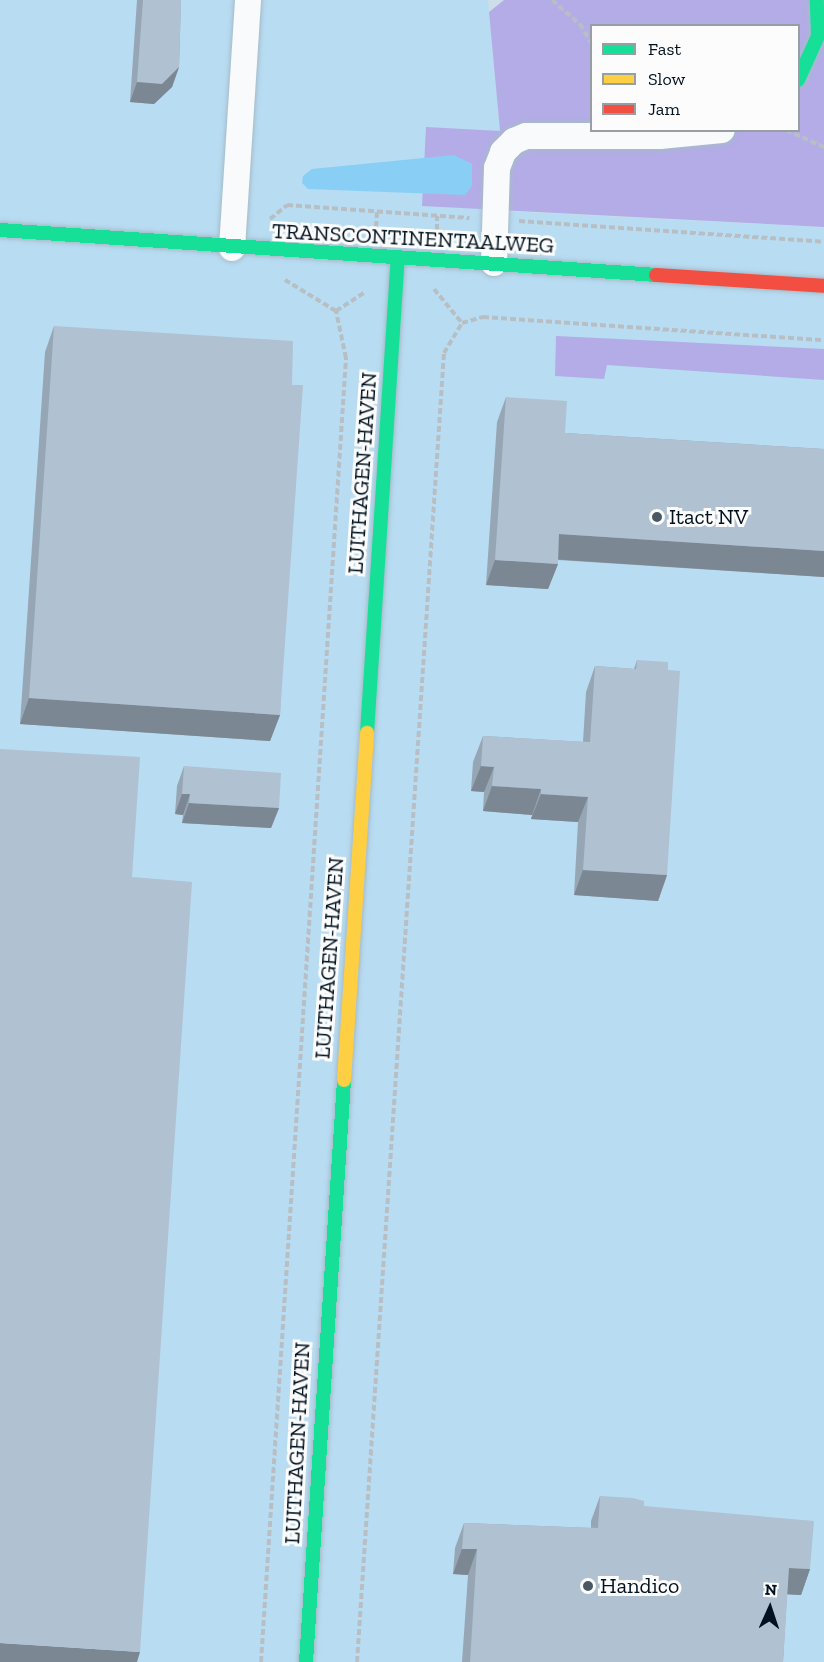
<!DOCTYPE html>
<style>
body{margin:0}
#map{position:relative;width:824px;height:1662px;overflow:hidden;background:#cddee8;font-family:"Zilla Slab",serif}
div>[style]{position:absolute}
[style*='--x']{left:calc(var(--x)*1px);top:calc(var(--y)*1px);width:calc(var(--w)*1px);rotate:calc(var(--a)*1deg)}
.built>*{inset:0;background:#b8dcf2}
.forest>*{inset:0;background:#b4ace7}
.water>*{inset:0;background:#88cef5}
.path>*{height:4px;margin-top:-2px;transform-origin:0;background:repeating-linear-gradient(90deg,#b8bfc4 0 6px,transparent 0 9px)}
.roads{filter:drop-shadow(0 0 2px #a4bcc9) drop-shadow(0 0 2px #a4bcc9)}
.street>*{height:26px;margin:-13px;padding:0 13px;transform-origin:13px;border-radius:13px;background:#f8fafc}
.fast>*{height:14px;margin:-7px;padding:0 7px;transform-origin:7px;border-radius:7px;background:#16e098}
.slow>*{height:14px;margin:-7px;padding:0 7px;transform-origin:7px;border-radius:7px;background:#ffcf43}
.jam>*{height:14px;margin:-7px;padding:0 7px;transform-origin:7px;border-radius:7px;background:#f24e42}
.wall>*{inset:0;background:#97a6b4}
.shaded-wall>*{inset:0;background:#7b8792}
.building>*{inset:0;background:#b0c1d1}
.dots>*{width:16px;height:16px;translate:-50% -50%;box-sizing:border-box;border:3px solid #fcfcfc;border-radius:50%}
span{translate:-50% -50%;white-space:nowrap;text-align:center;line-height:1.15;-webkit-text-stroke:6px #fcfcfc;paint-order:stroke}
.street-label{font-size:22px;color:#00121f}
.poi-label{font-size:22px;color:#00121f}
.left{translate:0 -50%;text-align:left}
.legend{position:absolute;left:590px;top:24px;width:210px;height:108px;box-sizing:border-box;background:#fcfcfc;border:2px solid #979ea4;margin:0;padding:8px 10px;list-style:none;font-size:18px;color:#00121f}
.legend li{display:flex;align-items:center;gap:12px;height:30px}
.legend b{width:30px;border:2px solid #979ea4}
.north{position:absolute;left:740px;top:1578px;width:60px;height:60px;-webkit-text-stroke:4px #fcfcfc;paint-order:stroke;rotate:3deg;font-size:16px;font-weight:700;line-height:24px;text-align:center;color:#00121f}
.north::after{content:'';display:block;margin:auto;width:21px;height:27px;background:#00121f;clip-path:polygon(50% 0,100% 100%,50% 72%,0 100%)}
</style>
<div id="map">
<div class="built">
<div style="clip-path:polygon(0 0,488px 0,500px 131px,501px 211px,824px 227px,824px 1662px,0 1662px)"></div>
</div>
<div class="forest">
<div style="clip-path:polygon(evenodd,504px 0,824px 0,824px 227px,422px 206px,426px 127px,500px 131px,489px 12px,504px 0,592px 26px,798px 26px,798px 130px,592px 130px,592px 26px)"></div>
<div style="clip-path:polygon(556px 336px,824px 349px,824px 380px,607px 365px,604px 379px,555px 376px)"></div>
</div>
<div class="water">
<div style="clip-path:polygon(454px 155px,472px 164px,472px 186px,465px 195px,308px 189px,302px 183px,303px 176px,312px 169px)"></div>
</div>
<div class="path">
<div style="--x:552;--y:0;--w:37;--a:41"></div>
<div style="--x:580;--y:24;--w:23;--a:59"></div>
<div style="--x:786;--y:130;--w:42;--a:24.1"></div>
<div style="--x:270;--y:219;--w:22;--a:-39"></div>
<div style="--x:287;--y:205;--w:183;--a:4.1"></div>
<div style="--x:519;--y:221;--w:306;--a:3.9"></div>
<div style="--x:376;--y:227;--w:16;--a:-86"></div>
<div style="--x:437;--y:230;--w:14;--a:-90"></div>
<div style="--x:434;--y:289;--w:44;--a:50.5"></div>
<div style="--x:336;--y:311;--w:35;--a:-33"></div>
<div style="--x:261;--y:1662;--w:1307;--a:-86.27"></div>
<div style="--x:346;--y:358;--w:48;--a:-102"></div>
<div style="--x:336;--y:311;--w:60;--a:-148.7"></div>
<div style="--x:357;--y:1662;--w:1312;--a:-86.2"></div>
<div style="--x:444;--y:353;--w:35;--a:-59"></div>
<div style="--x:462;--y:323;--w:22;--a:-16"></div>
<div style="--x:483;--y:317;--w:342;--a:3.9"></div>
</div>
<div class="roads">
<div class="street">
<div style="--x:232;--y:248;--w:249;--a:-86.3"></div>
<div style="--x:494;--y:263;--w:95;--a:-88.2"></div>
<div style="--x:497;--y:168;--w:17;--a:-69"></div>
<div style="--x:503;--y:152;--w:16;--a:-45"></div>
<div style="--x:514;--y:141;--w:13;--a:-23"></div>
<div style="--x:526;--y:136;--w:134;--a:0"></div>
<div style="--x:660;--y:136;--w:62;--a:-5.5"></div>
</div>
<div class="fast">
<div style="--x:798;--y:80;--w:48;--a:-65.6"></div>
<div style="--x:818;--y:36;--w:36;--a:-92"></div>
<div style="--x:0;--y:230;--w:658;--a:3.92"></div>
<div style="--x:367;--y:733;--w:476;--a:-86.3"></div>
<div style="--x:306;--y:1662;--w:583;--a:-86.26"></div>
</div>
<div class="slow">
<div style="--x:344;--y:1080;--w:348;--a:-86.2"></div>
</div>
<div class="jam">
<div style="--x:656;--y:275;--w:168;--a:3.7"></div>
</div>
</div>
<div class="wall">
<div style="clip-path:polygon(137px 0,181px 0,179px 67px,172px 87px,154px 104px,130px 102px)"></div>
<div style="clip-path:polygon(54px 326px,292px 385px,280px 715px,270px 741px,20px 724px,45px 352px)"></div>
<div style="clip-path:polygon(506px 397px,565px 433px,824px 449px,824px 577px,558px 560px,558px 564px,548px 589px,486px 585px,497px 422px)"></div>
<div style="clip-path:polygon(637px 660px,668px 670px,667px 875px,658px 901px,574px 895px,578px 822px,531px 819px,532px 815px,483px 811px,484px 792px,471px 791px,473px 762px,483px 736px,583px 742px,586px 692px,595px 666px,634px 669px)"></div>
<div style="clip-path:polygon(184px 766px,279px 808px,271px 828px,182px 823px,183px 815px,175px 814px,177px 786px)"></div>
<div style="clip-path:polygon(600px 1496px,644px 1506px,810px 1569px,801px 1595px,787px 1594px,783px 1662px,462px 1662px,468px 1575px,453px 1574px,455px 1548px,464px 1523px,591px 1528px,591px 1521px)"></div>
</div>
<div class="shaded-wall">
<div style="clip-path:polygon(179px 67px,172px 87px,154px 104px,130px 102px,137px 82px)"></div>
<div style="clip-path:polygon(559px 534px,824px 551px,824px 577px,550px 559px)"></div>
<div style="clip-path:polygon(495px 560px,558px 564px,548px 589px,486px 585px)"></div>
<div style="clip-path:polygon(29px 698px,280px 715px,270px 741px,20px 724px)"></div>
<div style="clip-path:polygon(481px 766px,494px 767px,484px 792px,471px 791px)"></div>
<div style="clip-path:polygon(492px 786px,541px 789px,532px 815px,483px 811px)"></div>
<div style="clip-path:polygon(182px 794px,190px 794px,183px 815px,175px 814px)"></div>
<div style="clip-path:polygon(541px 794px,588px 797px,578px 822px,531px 819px)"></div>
<div style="clip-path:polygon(189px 803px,279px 808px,271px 828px,182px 823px)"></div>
<div style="clip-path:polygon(583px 870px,667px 875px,658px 901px,574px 895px)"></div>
<div style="clip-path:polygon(462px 1549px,477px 1549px,468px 1575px,453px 1574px)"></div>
<div style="clip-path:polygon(789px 1568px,810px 1569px,801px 1595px,780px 1594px)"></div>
<div style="clip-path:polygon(0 1643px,140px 1652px,137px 1662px,0 1662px)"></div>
</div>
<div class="building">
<div style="clip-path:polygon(143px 0,181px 0,179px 67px,162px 84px,137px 82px)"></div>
<div style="clip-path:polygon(54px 326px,293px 341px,292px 385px,303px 385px,280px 715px,29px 698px)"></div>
<div style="clip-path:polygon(506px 397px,567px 401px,565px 433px,824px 449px,824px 551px,559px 534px,558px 564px,495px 560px)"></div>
<div style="clip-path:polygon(637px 660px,668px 662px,668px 670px,680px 671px,667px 875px,583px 870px,588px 797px,541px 794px,541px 789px,492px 786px,494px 767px,481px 766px,483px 736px,590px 742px,595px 666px,636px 669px)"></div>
<div style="clip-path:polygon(0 749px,140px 757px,132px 877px,192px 882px,140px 1652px,0 1643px)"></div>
<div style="clip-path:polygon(184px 766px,281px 773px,279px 808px,189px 803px,190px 794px,182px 794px)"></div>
<div style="clip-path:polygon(600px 1496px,633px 1498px,644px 1501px,644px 1506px,814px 1521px,810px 1569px,789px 1568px,783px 1662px,470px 1662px,477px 1549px,462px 1549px,464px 1523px,598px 1528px)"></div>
</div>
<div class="dots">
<div style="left:657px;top:517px;background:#485965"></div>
<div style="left:588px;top:1586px;background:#485965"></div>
</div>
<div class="street-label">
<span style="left:413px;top:238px;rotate:3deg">TRANSCONTINENTAALWEG</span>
<span style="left:362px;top:473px;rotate:-86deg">LUITHAGEN-HAVEN</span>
<span style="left:329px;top:958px;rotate:-86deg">LUITHAGEN-HAVEN</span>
<span style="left:297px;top:1443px;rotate:-87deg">LUITHAGEN-HAVEN</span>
</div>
<div class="poi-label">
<span class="left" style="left:669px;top:517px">Itact NV</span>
<span class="left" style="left:600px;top:1586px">Handico</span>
</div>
<ul class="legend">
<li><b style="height:8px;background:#16e098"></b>Fast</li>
<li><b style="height:8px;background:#ffcf43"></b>Slow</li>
<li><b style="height:8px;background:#f24e42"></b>Jam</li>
</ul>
<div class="north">N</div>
</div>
